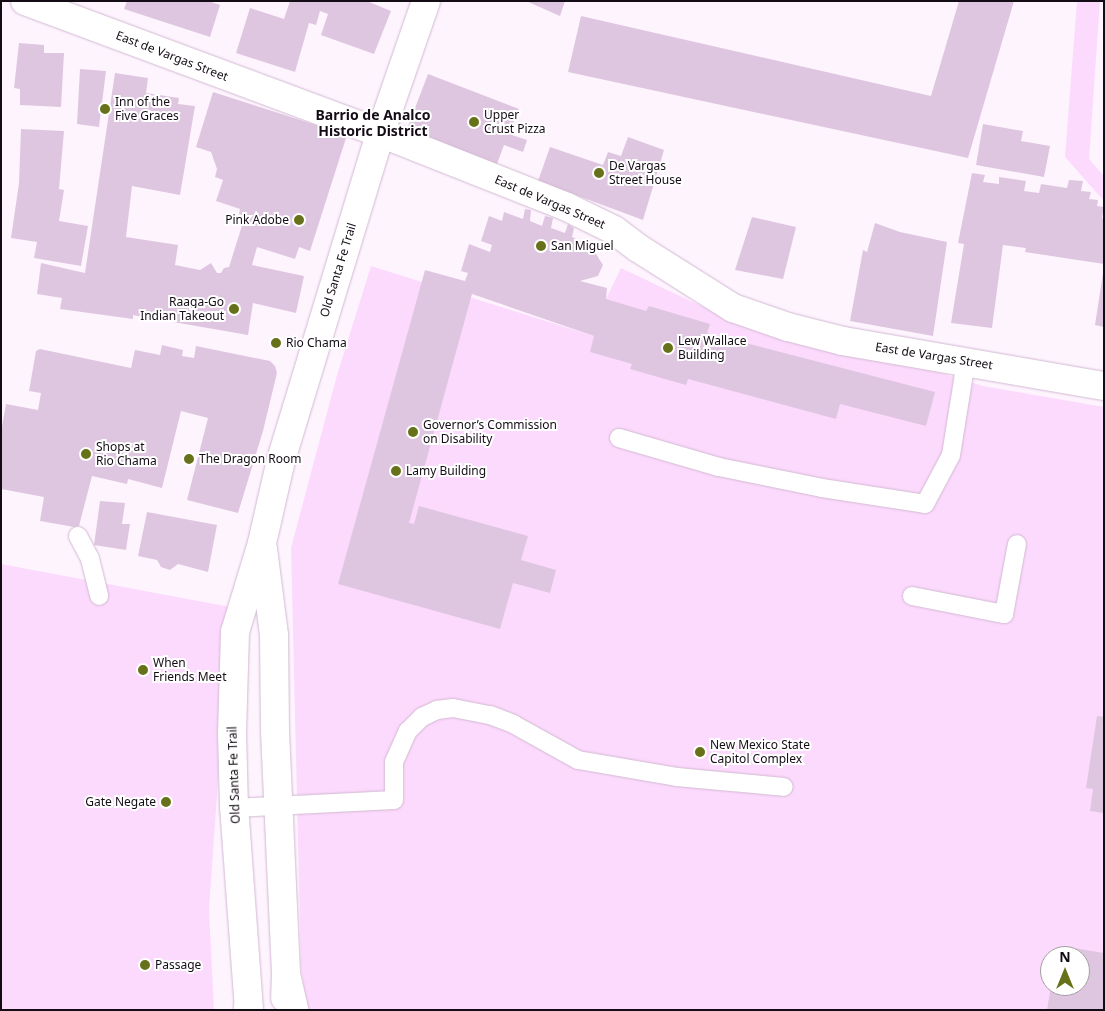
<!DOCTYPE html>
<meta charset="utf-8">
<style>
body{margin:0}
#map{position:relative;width:1105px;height:1011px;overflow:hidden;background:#fef4fe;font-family:"Noto Sans",sans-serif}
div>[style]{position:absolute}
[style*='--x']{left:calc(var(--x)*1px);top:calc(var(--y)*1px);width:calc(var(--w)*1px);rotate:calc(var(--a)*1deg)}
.green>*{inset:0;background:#fcdafd}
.building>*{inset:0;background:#dfc6e0}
.roads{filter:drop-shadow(0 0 1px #d2b9d2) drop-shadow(0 0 1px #d2b9d2)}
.service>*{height:18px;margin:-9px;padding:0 9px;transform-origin:9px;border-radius:9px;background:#fff}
.minor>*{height:28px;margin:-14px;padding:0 14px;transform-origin:14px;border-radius:14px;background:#fff}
.tertiary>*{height:28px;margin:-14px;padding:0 14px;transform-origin:14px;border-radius:14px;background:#fff}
.secondary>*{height:28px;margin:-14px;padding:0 14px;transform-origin:14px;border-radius:14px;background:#fff}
.dots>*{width:14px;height:14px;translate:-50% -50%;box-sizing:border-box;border:2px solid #fff;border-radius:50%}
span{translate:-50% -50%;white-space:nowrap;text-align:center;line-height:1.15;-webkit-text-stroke:4px #fff;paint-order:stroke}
.street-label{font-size:12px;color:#140c15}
.poi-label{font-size:12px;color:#140c15}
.left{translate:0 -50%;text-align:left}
.right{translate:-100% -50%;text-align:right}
.neighbourhood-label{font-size:14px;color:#140c15;font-weight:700}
.frame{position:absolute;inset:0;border:2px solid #140c15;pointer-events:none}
.north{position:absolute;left:1040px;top:946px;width:50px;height:50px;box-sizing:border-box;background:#fff;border:1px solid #a19ea1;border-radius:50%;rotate:0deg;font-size:14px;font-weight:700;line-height:20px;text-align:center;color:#140c15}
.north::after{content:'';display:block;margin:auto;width:18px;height:22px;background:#677119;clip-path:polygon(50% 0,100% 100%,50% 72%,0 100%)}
</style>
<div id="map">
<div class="green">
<div style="clip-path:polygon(1077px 1px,1100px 1px,1089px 159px,1104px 176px,1104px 201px,1065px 157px)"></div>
<div style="clip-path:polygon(evenodd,371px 266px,594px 336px,606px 299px,621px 268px,741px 325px,931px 370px,983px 386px,1104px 407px,1104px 1010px,307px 1010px,301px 968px,291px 548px,337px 375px,371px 266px,1050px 956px,1080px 956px,1080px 986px,1050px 986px,1050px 956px)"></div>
<div style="clip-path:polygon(1px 564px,230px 607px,209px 910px,214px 1010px,1px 1010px)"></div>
</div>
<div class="building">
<div style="clip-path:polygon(127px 1px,208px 1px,220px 5px,210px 37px,124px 9px)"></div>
<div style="clip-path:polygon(290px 1px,367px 1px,391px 11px,374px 54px,321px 35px,328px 14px,320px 11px,316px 25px,309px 23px,295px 72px,236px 53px,250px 8px,284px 19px)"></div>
<div style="clip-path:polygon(526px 1px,565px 1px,560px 16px)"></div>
<div style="clip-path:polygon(959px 1px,1014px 1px,968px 158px,568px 72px,581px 16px,931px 96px)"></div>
<div style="clip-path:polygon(19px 43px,44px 45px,44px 53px,64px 53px,61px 107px,20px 105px,20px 89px,14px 88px)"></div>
<div style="clip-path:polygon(80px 69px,106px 71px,99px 127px,77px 124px)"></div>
<div style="clip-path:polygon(115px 73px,148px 78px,146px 93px,179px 98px,178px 104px,195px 106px,180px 195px,132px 186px,126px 237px,178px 245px,175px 265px,200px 270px,211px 263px,217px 273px,221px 273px,224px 268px,229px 267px,245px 216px,239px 214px,240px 209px,216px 201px,223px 180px,215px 177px,217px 169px,211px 152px,196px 147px,213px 92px,347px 135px,310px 251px,299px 247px,295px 259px,257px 247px,252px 265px,304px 276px,296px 313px,253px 303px,248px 335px,133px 315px,133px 319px,60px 309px,62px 298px,37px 294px,41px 263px,85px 273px)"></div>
<div style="clip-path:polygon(428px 74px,519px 109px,509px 134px,527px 140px,523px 152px,504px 145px,497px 164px,407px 129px)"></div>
<div style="clip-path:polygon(983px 124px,1023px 131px,1021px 141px,1050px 146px,1044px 177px,976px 165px)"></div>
<div style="clip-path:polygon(21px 129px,64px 131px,59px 189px,64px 190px,59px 221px,88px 226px,81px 266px,34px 258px,37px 242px,11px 238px,19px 183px)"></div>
<div style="clip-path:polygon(628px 137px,664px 150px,643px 220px,538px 181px,550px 147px,603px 165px,608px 152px,621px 156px)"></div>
<div style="clip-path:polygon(972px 173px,985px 175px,983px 182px,999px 184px,999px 177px,1026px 181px,1024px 191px,1039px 193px,1041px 184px,1067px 188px,1069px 180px,1083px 181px,1081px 191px,1091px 192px,1089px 199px,1098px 200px,1097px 206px,1104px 207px,1102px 218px,1104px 219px,1104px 264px,1025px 252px,1026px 248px,1003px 245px,992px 328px,951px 323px,964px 244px,958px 243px)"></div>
<div style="clip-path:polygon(525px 209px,531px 210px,530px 221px,542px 226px,545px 216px,553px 218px,551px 228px,565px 233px,568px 224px,574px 228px,572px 237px,591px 246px,603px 265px,598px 276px,580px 281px,607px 288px,606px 299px,646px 311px,649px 306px,710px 324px,707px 333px,935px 392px,926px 426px,840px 404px,836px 419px,688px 379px,686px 385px,630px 369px,632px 364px,590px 352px,594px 336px,472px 294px,409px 523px,414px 524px,419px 506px,528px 536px,521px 560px,556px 570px,550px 593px,513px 583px,500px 629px,338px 584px,425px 270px,465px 281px,468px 273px,461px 271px,469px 244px,490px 252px,492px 245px,481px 241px,489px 216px,502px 221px,504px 212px,523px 219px)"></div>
<div style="clip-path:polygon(752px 217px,796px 227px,783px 279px,735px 270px)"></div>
<div style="clip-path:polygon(875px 223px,900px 232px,947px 242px,933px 336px,850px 321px,863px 250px,867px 252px)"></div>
<div style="clip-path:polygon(1103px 273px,1104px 273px,1104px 327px,1095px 325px)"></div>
<div style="clip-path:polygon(162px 345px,183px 350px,182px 356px,194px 358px,196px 346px,270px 361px,275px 366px,277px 373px,263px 431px,238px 513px,187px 500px,208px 418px,181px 411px,162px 488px,128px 479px,127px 484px,92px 476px,79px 526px,74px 527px,40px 521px,44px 497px,1px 489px,1px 432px,6px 404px,38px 410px,41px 393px,29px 391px,36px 351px,40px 349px,131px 368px,135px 350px,160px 355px)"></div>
<div style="clip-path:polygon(100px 501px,125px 503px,122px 524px,130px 524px,126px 550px,94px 545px)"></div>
<div style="clip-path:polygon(147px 512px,217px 525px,208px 572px,178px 564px,170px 570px,161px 567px,157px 560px,138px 556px)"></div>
<div style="clip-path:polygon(1097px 716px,1104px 717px,1104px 813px,1090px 811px,1093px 789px,1086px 788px)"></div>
<div style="clip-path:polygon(1068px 947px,1104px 953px,1104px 1010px,1047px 1010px,1051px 986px,1080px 986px,1080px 956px,1067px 956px)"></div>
</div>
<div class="roads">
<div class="service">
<div style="--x:619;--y:438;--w:104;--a:16.2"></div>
<div style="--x:719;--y:467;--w:105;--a:11.5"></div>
<div style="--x:822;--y:488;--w:104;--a:8.8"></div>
<div style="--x:925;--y:504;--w:55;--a:-62"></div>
<div style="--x:951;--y:455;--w:95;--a:-80.9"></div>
<div style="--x:78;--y:536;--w:26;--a:62"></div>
<div style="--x:90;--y:559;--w:38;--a:76"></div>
<div style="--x:912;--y:596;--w:94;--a:11.1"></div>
<div style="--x:1004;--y:614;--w:71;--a:-79.5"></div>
<div style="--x:234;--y:808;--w:160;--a:-2.9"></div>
<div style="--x:394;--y:800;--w:38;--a:-90"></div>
<div style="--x:394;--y:762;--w:34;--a:-66"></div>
<div style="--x:408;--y:731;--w:20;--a:-45"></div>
<div style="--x:422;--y:717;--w:17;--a:-25"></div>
<div style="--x:437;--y:710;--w:16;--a:-7"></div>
<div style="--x:453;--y:708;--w:38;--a:11"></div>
<div style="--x:490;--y:715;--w:25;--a:21"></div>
<div style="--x:513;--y:724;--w:74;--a:29"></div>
<div style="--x:578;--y:760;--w:100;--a:9.7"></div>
<div style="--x:677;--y:777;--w:107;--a:5.3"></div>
</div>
<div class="minor">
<div style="--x:25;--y:1;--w:398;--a:20.4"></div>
<div style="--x:398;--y:140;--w:182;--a:21.6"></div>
<div style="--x:567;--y:207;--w:52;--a:26.1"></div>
<div style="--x:614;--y:230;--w:30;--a:37"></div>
<div style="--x:638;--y:248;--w:112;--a:32.3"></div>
<div style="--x:733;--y:308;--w:58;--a:19.1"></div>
<div style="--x:788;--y:327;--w:57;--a:14.3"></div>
<div style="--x:843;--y:341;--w:265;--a:9.8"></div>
</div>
<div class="tertiary">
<div style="--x:263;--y:549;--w:87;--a:82.7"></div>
<div style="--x:274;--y:635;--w:96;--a:89.4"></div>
<div style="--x:275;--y:731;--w:243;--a:87.4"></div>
<div style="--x:286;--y:974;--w:24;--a:92"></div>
<div style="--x:249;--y:1010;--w:203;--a:-94.2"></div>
<div style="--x:234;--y:808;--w:75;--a:-91.5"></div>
<div style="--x:232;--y:733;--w:101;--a:-88.3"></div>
<div style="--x:235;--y:632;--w:93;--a:-73.1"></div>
<div style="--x:262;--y:543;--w:85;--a:-77.1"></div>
<div style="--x:281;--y:460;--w:341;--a:-73.1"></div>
<div style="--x:380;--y:134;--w:141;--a:-70.9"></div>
</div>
<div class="secondary">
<div style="--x:286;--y:974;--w:37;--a:77"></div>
<div style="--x:248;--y:1007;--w:3;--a:90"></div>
</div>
</div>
<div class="dots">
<div style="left:105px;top:109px;background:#677119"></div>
<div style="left:474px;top:122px;background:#677119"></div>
<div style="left:599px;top:173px;background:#677119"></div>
<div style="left:299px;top:220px;background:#677119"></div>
<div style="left:541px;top:246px;background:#677119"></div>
<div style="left:234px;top:309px;background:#677119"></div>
<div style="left:276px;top:343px;background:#677119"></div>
<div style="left:668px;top:348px;background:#677119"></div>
<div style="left:413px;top:432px;background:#677119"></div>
<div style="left:86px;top:454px;background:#677119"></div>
<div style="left:189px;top:459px;background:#677119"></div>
<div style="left:396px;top:471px;background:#677119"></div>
<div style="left:143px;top:670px;background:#677119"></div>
<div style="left:700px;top:752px;background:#677119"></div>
<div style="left:166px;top:802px;background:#677119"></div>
<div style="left:145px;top:965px;background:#677119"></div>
</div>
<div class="street-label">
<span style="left:172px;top:56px;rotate:21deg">East de Vargas Street</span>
<span style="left:550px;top:202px;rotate:23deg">East de Vargas Street</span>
<span style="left:338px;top:270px;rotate:-73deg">Old Santa Fe Trail</span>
<span style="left:934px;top:356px;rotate:9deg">East de Vargas Street</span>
<span style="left:234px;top:775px;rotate:-92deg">Old Santa Fe Trail</span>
</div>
<div class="poi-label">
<span class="left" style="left:115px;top:109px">Inn of the<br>Five Graces</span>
<span class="left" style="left:484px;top:122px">Upper<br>Crust Pizza</span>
<span class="left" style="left:609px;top:173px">De Vargas<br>Street House</span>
<span class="right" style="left:289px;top:220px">Pink Adobe</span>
<span class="left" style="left:551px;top:246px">San Miguel</span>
<span class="right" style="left:224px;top:309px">Raaga-Go<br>Indian Takeout</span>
<span class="left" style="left:678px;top:348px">Lew Wallace<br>Building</span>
<span class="left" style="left:286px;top:343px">Rio Chama</span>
<span class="left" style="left:423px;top:432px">Governor’s Commission<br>on Disability</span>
<span class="left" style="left:96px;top:454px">Shops at<br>Rio Chama</span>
<span class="left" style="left:199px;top:459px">The Dragon Room</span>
<span class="left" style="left:406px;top:471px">Lamy Building</span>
<span class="left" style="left:153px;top:670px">When<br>Friends Meet</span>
<span class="left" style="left:710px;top:752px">New Mexico State<br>Capitol Complex</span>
<span class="right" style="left:156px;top:802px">Gate Negate</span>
<span class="left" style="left:155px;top:965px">Passage</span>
</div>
<div class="neighbourhood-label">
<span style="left:373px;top:123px">Barrio de Analco<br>Historic District</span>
</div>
<div class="frame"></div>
<div class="north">N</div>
</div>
